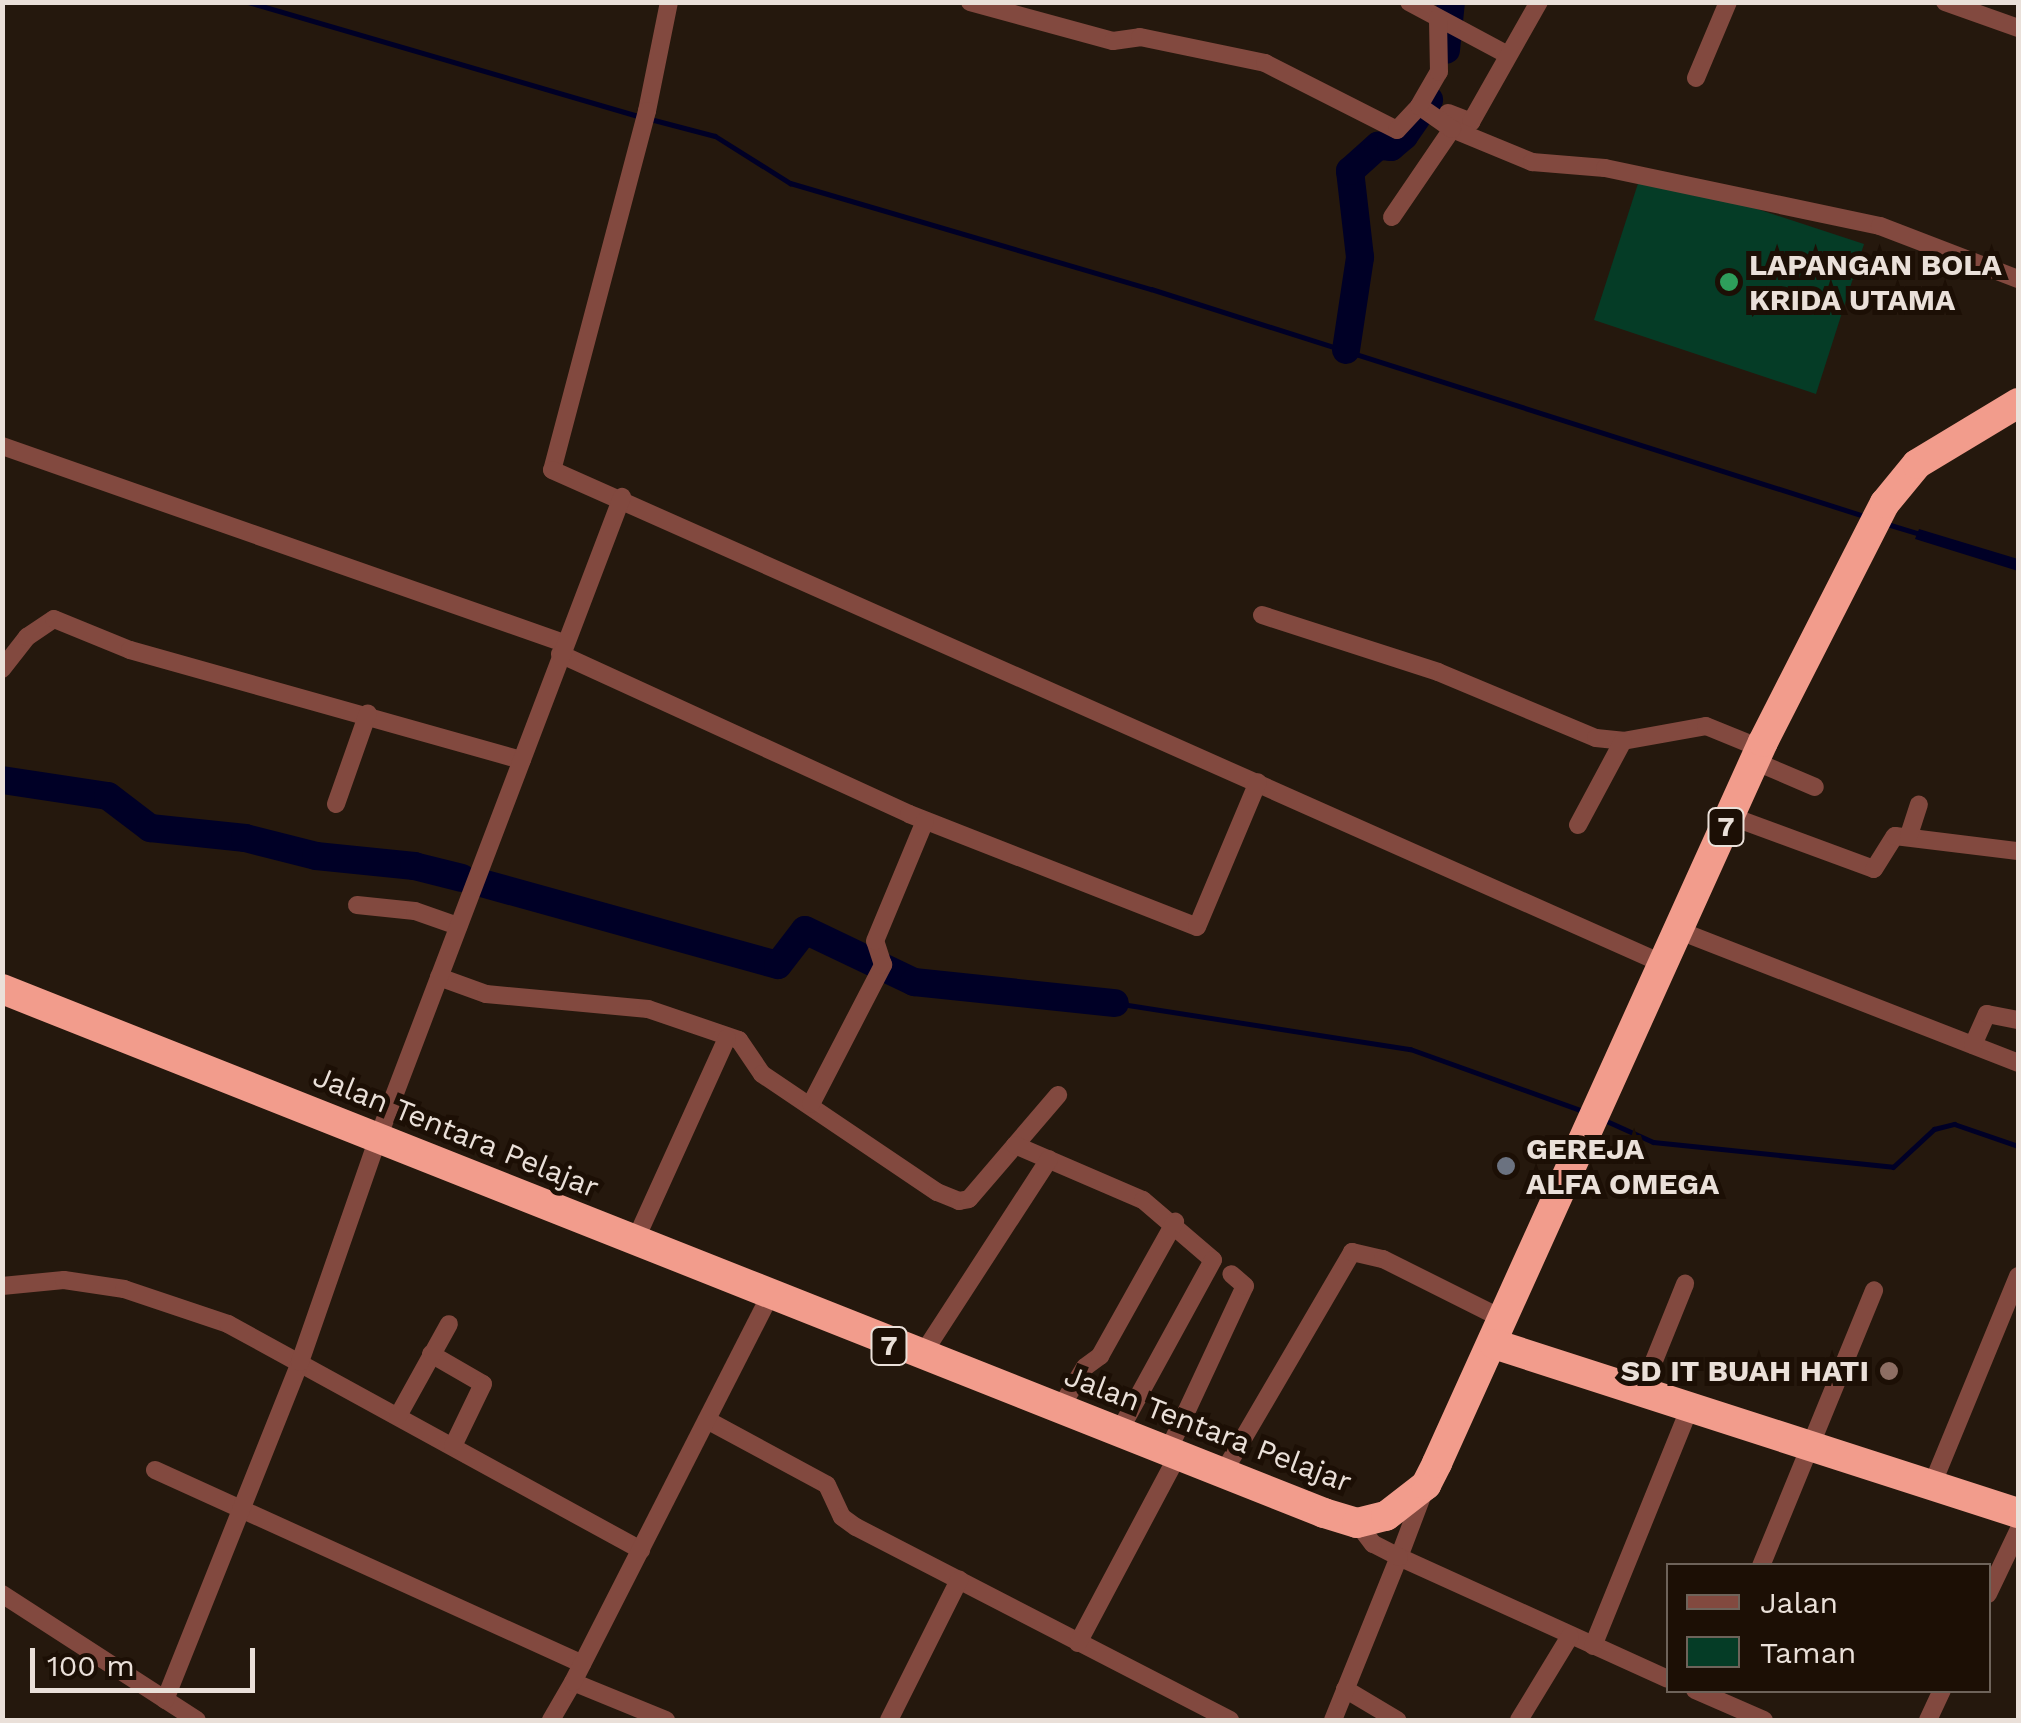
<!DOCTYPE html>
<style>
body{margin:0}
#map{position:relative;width:2021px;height:1723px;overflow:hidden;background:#25180d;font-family:"Work Sans",sans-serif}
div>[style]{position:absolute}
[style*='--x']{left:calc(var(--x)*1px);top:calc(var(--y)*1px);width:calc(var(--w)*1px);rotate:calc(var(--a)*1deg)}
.green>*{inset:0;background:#053c26}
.water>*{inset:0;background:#000026}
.stream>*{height:5px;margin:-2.5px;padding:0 2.5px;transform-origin:2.5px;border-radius:2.5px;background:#000026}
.river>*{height:28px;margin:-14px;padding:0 14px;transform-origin:14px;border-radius:14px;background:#000026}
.street>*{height:18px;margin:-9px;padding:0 9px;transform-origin:9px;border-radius:9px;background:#82493f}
.highway>*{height:30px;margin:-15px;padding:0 15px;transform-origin:15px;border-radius:15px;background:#f29c8c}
.dots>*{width:28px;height:28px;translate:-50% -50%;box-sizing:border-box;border:5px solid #1c0f05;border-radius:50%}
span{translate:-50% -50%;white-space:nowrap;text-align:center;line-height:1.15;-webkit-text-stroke:10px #1c0f05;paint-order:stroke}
.shield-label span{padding:2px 8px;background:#1c0f05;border:2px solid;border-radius:8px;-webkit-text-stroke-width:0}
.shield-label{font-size:28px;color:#eae0d9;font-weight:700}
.poi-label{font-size:30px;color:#eae0d9;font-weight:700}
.left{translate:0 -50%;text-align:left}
.right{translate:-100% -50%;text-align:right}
.street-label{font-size:30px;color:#eae0d9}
.frame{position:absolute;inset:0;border:5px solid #eae0d9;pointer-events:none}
.legend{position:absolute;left:1666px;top:1563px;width:325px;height:130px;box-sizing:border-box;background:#1c0f05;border:2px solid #6e635a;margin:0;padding:12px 18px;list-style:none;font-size:30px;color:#eae0d9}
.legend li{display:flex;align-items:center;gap:20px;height:50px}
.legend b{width:50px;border:2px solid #6e635a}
.scale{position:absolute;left:30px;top:1648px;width:225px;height:45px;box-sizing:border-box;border:5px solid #eae0d9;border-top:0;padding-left:12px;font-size:30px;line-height:35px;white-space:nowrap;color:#eae0d9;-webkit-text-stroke:8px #1c0f05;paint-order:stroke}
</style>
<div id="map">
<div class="green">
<div style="clip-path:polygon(1642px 171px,1864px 244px,1816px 394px,1594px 320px)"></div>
</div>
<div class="water">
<div style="clip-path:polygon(1919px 529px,2018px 559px,2018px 571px,1915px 539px)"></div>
</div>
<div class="stream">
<div style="--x:248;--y:2;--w:407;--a:16.3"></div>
<div style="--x:650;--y:119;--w:67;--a:14.7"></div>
<div style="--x:715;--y:136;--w:89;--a:32.1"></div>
<div style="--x:790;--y:183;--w:376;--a:16.4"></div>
<div style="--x:1151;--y:289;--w:751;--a:17.66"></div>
<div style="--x:1887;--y:524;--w:34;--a:17"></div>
<div style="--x:1115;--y:1003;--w:299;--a:8.9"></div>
<div style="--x:1410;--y:1049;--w:184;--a:19.7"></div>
<div style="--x:1602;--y:1119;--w:56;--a:24.3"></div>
<div style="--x:1653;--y:1142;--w:241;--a:5.9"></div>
<div style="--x:1893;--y:1167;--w:56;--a:-42.8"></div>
<div style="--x:1934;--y:1129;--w:21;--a:-14"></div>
<div style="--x:1954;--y:1124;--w:68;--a:19"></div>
</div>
<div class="river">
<div style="--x:1446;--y:50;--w:48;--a:-84.1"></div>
<div style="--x:1346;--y:350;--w:94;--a:-81.4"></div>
<div style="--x:1360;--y:257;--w:87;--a:-96.6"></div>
<div style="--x:1350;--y:171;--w:38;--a:-42"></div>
<div style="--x:1378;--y:146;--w:13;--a:4"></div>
<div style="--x:1391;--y:147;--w:17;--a:-40"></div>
<div style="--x:1404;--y:136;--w:44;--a:-55.2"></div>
<div style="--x:2;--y:780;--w:107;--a:8.6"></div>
<div style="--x:108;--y:796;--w:53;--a:37.3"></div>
<div style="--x:150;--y:828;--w:96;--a:6"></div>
<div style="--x:245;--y:838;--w:73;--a:14.2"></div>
<div style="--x:316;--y:856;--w:99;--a:5.8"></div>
<div style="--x:414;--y:866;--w:49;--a:14"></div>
<div style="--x:478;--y:882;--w:311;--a:15.5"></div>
<div style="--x:778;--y:965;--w:44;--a:-52.4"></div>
<div style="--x:805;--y:930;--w:121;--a:25.5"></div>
<div style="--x:914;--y:982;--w:202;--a:6"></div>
</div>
<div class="street">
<div style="--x:669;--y:2;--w:111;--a:101.4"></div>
<div style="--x:647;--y:111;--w:371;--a:104.8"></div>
<div style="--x:552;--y:470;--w:1219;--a:23.96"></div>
<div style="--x:970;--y:2;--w:148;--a:15.3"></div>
<div style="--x:1113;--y:41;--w:27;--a:-8"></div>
<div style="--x:1140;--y:37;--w:128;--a:11.7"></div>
<div style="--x:1265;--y:63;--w:148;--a:26.9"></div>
<div style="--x:1397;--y:130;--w:33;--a:-47"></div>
<div style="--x:1409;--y:2;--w:112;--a:28.2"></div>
<div style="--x:1945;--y:2;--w:77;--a:19.6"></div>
<div style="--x:1696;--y:78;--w:82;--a:-67.2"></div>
<div style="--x:1448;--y:113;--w:25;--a:21"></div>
<div style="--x:1471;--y:122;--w:138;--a:-60.5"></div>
<div style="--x:1452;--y:129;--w:87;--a:22.4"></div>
<div style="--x:1532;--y:162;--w:73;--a:4.7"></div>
<div style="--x:1605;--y:168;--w:281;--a:11.9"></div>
<div style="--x:1880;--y:226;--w:148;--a:21"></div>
<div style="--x:1392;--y:217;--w:107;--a:-55.7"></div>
<div style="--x:1452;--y:129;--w:40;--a:-145.1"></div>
<div style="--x:1419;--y:106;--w:39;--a:-60"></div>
<div style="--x:1439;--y:72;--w:54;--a:-91.1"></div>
<div style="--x:2;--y:446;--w:596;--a:19.32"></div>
<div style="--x:1262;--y:615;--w:185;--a:17.9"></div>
<div style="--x:1438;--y:672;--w:171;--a:22.7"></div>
<div style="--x:1596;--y:738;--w:27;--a:6"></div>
<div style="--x:1623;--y:741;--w:84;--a:-10.2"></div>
<div style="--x:1706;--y:726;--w:58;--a:22.2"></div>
<div style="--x:560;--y:654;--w:384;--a:24.6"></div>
<div style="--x:909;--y:814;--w:309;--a:21.4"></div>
<div style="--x:1197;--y:927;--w:157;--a:-67.2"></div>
<div style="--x:2;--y:669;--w:41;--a:-52"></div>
<div style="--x:27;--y:637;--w:32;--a:-34"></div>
<div style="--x:54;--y:619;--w:82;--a:22.2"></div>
<div style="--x:130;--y:650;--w:407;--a:15.7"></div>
<div style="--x:1754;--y:761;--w:66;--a:23.1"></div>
<div style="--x:336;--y:804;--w:96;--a:-70.6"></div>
<div style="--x:1730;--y:816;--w:153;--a:20.2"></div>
<div style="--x:1874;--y:869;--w:39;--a:-58"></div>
<div style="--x:1895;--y:836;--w:124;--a:7"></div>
<div style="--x:1578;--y:825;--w:95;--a:-61.8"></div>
<div style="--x:1909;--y:835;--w:32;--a:-72"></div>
<div style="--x:357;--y:905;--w:58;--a:5.9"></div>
<div style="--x:415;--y:911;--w:46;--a:19.2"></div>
<div style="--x:1680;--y:931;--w:363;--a:21.3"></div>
<div style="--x:439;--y:977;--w:50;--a:19.9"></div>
<div style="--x:486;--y:994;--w:163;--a:5.3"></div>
<div style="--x:648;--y:1009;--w:96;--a:18.8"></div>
<div style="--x:739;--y:1040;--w:41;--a:55.9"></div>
<div style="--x:762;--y:1074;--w:211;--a:34"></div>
<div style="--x:937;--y:1192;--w:24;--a:22"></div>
<div style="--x:959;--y:1201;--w:10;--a:-11"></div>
<div style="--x:969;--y:1199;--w:137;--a:-49.4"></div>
<div style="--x:1973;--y:1045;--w:34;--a:-66"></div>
<div style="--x:1987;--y:1014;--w:32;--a:11"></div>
<div style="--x:811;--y:1104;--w:157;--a:-62.6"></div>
<div style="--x:883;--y:965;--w:25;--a:-108"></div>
<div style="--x:875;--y:941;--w:130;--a:-67.4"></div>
<div style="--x:1015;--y:1145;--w:139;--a:23.3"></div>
<div style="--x:1143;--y:1200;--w:92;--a:40.6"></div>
<div style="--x:1213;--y:1260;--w:196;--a:118.7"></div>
<div style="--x:634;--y:1243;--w:225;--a:-65.6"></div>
<div style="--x:2;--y:1286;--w:62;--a:-5.5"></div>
<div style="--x:64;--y:1280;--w:61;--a:8.5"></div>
<div style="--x:124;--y:1289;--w:110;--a:18.6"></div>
<div style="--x:228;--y:1324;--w:471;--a:28.7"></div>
<div style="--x:431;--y:1354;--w:60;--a:30"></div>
<div style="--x:483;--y:1384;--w:69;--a:115.8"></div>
<div style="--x:920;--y:1358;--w:237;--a:-57"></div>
<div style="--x:1641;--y:1393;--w:118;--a:-68"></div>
<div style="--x:1059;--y:1410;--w:50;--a:-58.8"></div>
<div style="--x:1085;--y:1367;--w:19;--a:-36"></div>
<div style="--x:1100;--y:1356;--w:154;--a:-60.8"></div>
<div style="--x:398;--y:1416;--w:105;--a:-61"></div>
<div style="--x:707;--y:1420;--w:136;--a:28.4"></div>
<div style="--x:827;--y:1485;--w:35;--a:65"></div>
<div style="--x:842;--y:1517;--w:17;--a:36"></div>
<div style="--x:856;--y:1527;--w:421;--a:27.3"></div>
<div style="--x:1168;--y:1451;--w:182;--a:-65"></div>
<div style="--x:1245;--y:1286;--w:18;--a:-139"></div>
<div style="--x:155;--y:1470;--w:469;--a:24.4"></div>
<div style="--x:1223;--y:1473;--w:256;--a:-59.7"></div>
<div style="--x:1352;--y:1252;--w:32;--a:13"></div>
<div style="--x:1383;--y:1259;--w:136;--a:26.6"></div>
<div style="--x:1932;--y:1485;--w:226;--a:-67.6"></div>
<div style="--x:1424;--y:1491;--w:71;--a:110.7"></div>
<div style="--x:1399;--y:1557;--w:295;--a:24.4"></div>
<div style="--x:1761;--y:1566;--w:298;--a:-67.7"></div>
<div style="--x:2;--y:1594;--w:232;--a:32.9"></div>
<div style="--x:1988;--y:1594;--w:70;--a:-64.5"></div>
<div style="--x:1078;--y:1643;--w:213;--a:-62"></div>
<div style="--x:1593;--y:1646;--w:258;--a:-67.9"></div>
<div style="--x:1345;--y:1689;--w:61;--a:30.8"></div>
<div style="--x:1695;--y:1690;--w:75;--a:23.5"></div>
<div style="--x:165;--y:1700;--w:364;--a:-68.2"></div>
<div style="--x:300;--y:1362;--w:237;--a:-70.8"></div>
<div style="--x:378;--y:1138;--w:686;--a:-69.16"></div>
<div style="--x:551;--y:1720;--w:44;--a:-59.9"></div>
<div style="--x:666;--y:1720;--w:100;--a:-157.8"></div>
<div style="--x:573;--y:1682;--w:431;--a:-63"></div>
<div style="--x:889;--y:1720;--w:157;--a:-63.4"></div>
<div style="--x:1333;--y:1720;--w:176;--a:-68"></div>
<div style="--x:1399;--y:1557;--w:29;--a:-153"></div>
<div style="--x:1373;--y:1544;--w:26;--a:-127"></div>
<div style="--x:1519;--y:1720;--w:98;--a:-58.7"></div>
<div style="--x:1928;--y:1720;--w:33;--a:-65"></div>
</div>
<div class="highway">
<div style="--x:2;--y:989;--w:1422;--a:21.62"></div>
<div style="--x:1324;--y:1513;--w:34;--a:17"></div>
<div style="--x:1357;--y:1523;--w:30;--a:-14"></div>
<div style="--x:1386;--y:1516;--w:51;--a:-37.8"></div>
<div style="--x:1426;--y:1485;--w:25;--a:-63"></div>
<div style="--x:1437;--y:1463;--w:791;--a:-65.67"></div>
<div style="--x:1763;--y:742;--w:268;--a:-63"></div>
<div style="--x:1885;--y:503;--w:50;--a:-50.6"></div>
<div style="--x:1917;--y:464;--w:118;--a:-31.1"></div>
<div style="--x:1494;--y:1344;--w:551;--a:17.88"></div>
</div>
<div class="dots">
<div style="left:1729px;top:282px;background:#2e9e5b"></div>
<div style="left:1506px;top:1166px;background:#6b7280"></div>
<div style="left:1889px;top:1371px;background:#8d6e63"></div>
</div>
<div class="shield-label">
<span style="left:1726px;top:827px">7</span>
<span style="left:889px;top:1346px">7</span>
</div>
<div class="poi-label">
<span class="left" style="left:1749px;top:282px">LAPANGAN BOLA<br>KRIDA UTAMA</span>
<span class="left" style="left:1526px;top:1166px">GEREJA<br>ALFA OMEGA</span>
<span class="right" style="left:1869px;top:1371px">SD IT BUAH HATI</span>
</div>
<div class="street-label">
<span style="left:456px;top:1132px;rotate:22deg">Jalan Tentara Pelajar</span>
<span style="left:1208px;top:1429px;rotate:21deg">Jalan Tentara Pelajar</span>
</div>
<div class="frame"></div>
<ul class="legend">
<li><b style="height:12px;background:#82493f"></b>Jalan</li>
<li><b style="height:28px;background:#053c26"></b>Taman</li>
</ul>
<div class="scale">100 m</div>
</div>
